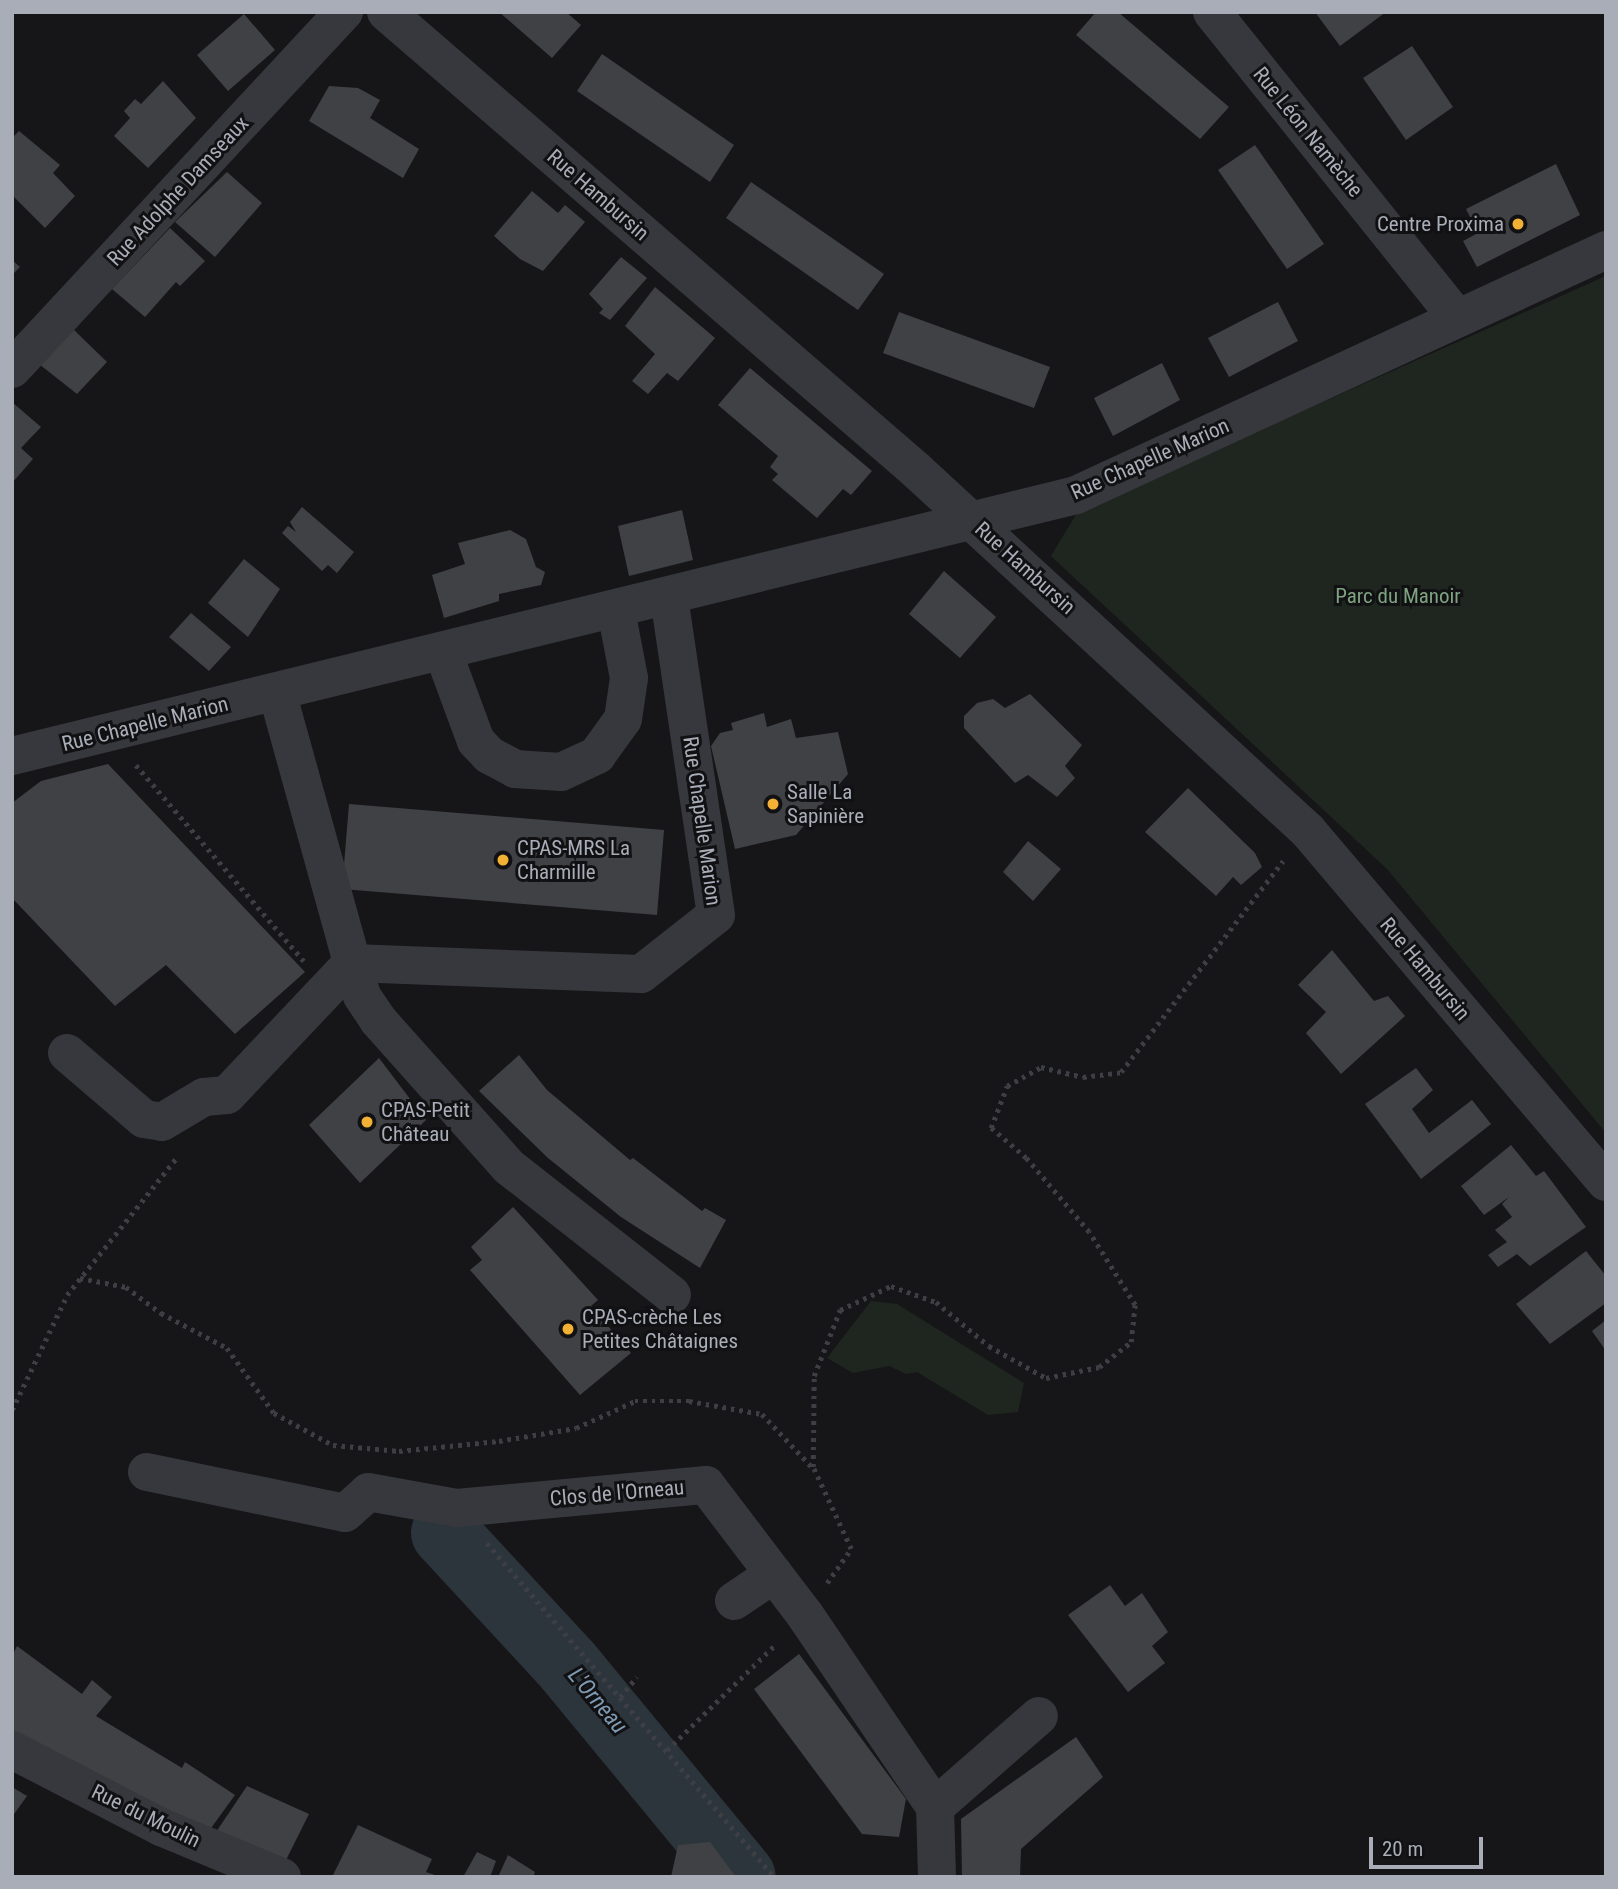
<!DOCTYPE html>
<meta charset="utf-8">
<style>
body{margin:0}
#map{position:relative;width:1618px;height:1889px;overflow:hidden;background:#161618;font-family:"Roboto Condensed",sans-serif}
div>[style]{position:absolute}
[style*='--x']{left:calc(var(--x)*1px);top:calc(var(--y)*1px);width:calc(var(--w)*1px);rotate:calc(var(--a)*1deg)}
.green>*{inset:0;background:#1e261f}
.river>*{height:68px;margin:-34px;padding:0 34px;transform-origin:34px;border-radius:34px;background:#2c353c}
.building>*{inset:0;background:#404145}
.path>*{height:4.5px;margin-top:-2.25px;transform-origin:0;background:repeating-linear-gradient(90deg,#3d3f44 0 3.5px,transparent 0 8.5px)}
.minor>*{height:38px;margin:-19px;padding:0 19px;transform-origin:19px;border-radius:19px;background:#37383d}
.dots>*{width:19px;height:19px;translate:-50% -50%;box-sizing:border-box;border:4px solid #111113;border-radius:50%}
span{translate:-50% -50%;white-space:nowrap;text-align:center;line-height:1.15;-webkit-text-stroke:6px #111113;paint-order:stroke}
.street-label{font-size:21px;color:#a8adb8}
.poi-label{font-size:21px;color:#a8adb8}
.right{translate:-100% -50%;text-align:right}
.left{translate:0 -50%;text-align:left}
.park-label{font-size:21px;color:#7fa381}
.water-label{font-size:23px;color:#7f9bb3;font-style:italic}
.frame{position:absolute;inset:0;border:14px solid #a8adb8;pointer-events:none}
.scale{position:absolute;left:1369px;top:1837px;width:114px;height:32px;box-sizing:border-box;border:4px solid #a8adb8;border-top:0;padding-left:9px;font-size:21px;line-height:24px;white-space:nowrap;color:#a8adb8;-webkit-text-stroke:5px #111113;paint-order:stroke}
</style>
<div id="map">
<div class="green">
<div style="clip-path:polygon(1606px 276px,1606px 1133px,1387px 869px,1051px 556px,1078px 511px)"></div>
<div style="clip-path:polygon(871px 1301px,897px 1304px,1024px 1383px,1018px 1412px,988px 1415px,917px 1372px,906px 1374px,889px 1366px,853px 1373px,827px 1358px)"></div>
</div>
<div class="river">
<div style="--x:445;--y:1533;--w:181;--a:47.2"></div>
<div style="--x:568;--y:1666;--w:273;--a:50.5"></div>
</div>
<div class="building">
<div style="clip-path:polygon(499px 12px,566px 12px,581px 25px,552px 58px)"></div>
<div style="clip-path:polygon(1096px 12px,1118px 12px,1229px 107px,1200px 139px,1076px 35px)"></div>
<div style="clip-path:polygon(1315px 12px,1386px 12px,1340px 46px)"></div>
<div style="clip-path:polygon(244px 14px,275px 50px,228px 91px,197px 55px)"></div>
<div style="clip-path:polygon(1412px 46px,1453px 107px,1406px 140px,1363px 78px)"></div>
<div style="clip-path:polygon(602px 54px,734px 145px,710px 182px,577px 91px)"></div>
<div style="clip-path:polygon(163px 81px,196px 118px,148px 168px,114px 136px,130px 118px,124px 111px,135px 99px,141px 104px)"></div>
<div style="clip-path:polygon(329px 86px,358px 88px,380px 100px,370px 118px,419px 149px,403px 178px,309px 121px)"></div>
<div style="clip-path:polygon(19px 131px,60px 165px,53px 173px,75px 196px,45px 228px,12px 195px,12px 138px)"></div>
<div style="clip-path:polygon(1255px 145px,1324px 244px,1287px 269px,1218px 170px)"></div>
<div style="clip-path:polygon(1556px 164px,1580px 215px,1477px 267px,1463px 241px,1478px 233px,1466px 209px)"></div>
<div style="clip-path:polygon(227px 172px,262px 203px,215px 257px,175px 222px)"></div>
<div style="clip-path:polygon(751px 182px,884px 274px,858px 310px,726px 218px)"></div>
<div style="clip-path:polygon(532px 191px,558px 213px,565px 205px,585px 222px,543px 271px,520px 259px,494px 236px)"></div>
<div style="clip-path:polygon(170px 228px,205px 261px,180px 286px,176px 282px,145px 317px,112px 289px)"></div>
<div style="clip-path:polygon(621px 257px,647px 278px,610px 320px,599px 313px,603px 309px,589px 294px)"></div>
<div style="clip-path:polygon(12px 260px,20px 267px,12px 275px)"></div>
<div style="clip-path:polygon(655px 287px,715px 338px,678px 381px,667px 373px,648px 394px,632px 381px,655px 354px,625px 326px)"></div>
<div style="clip-path:polygon(1278px 302px,1298px 341px,1229px 377px,1208px 338px)"></div>
<div style="clip-path:polygon(899px 312px,1050px 367px,1034px 408px,883px 353px)"></div>
<div style="clip-path:polygon(73px 329px,107px 362px,77px 394px,39px 364px)"></div>
<div style="clip-path:polygon(1162px 363px,1180px 400px,1113px 436px,1094px 398px)"></div>
<div style="clip-path:polygon(750px 368px,872px 471px,851px 495px,843px 489px,817px 518px,772px 480px,778px 474px,770px 467px,778px 456px,718px 405px)"></div>
<div style="clip-path:polygon(12px 402px,41px 427px,21px 448px,33px 459px,12px 483px)"></div>
<div style="clip-path:polygon(302px 507px,354px 552px,337px 573px,328px 565px,322px 571px,282px 533px,288px 526px,296px 532px,290px 522px)"></div>
<div style="clip-path:polygon(682px 510px,693px 560px,629px 576px,618px 526px)"></div>
<div style="clip-path:polygon(510px 530px,526px 539px,536px 567px,545px 572px,541px 585px,499px 594px,499px 601px,444px 618px,432px 575px,465px 564px,458px 543px)"></div>
<div style="clip-path:polygon(244px 559px,280px 589px,248px 637px,208px 603px)"></div>
<div style="clip-path:polygon(944px 571px,996px 617px,960px 658px,909px 614px)"></div>
<div style="clip-path:polygon(191px 613px,231px 647px,209px 671px,169px 637px)"></div>
<div style="clip-path:polygon(1030px 694px,1082px 745px,1065px 766px,1075px 778px,1057px 797px,1028px 775px,1015px 783px,964px 728px,964px 716px,977px 703px,993px 699px,1005px 708px)"></div>
<div style="clip-path:polygon(764px 713px,767px 727px,791px 719px,796px 738px,838px 732px,848px 774px,796px 835px,735px 849px,711px 746px,720px 733px,733px 730px,731px 723px)"></div>
<div style="clip-path:polygon(108px 764px,305px 972px,235px 1034px,166px 965px,115px 1006px,12px 898px,12px 803px,41px 781px)"></div>
<div style="clip-path:polygon(1188px 788px,1255px 853px,1262px 867px,1241px 885px,1233px 877px,1216px 896px,1145px 832px)"></div>
<div style="clip-path:polygon(349px 804px,664px 830px,657px 915px,342px 889px)"></div>
<div style="clip-path:polygon(1028px 841px,1061px 869px,1033px 901px,1003px 872px)"></div>
<div style="clip-path:polygon(1332px 950px,1374px 1001px,1388px 996px,1405px 1016px,1341px 1074px,1306px 1033px,1326px 1012px,1298px 985px)"></div>
<div style="clip-path:polygon(519px 1055px,547px 1090px,630px 1160px,633px 1158px,702px 1211px,705px 1208px,726px 1220px,700px 1268px,621px 1217px,548px 1158px,479px 1091px)"></div>
<div style="clip-path:polygon(379px 1058px,426px 1120px,360px 1183px,309px 1125px)"></div>
<div style="clip-path:polygon(1416px 1068px,1433px 1090px,1412px 1109px,1429px 1133px,1472px 1100px,1491px 1124px,1421px 1179px,1365px 1104px)"></div>
<div style="clip-path:polygon(1511px 1145px,1536px 1176px,1544px 1171px,1586px 1227px,1530px 1266px,1517px 1254px,1498px 1267px,1488px 1255px,1507px 1242px,1495px 1230px,1512px 1217px,1502px 1204px,1509px 1197px,1484px 1215px,1461px 1186px)"></div>
<div style="clip-path:polygon(513px 1207px,598px 1300px,591px 1306px,631px 1353px,580px 1395px,470px 1270px,482px 1260px,471px 1247px)"></div>
<div style="clip-path:polygon(1586px 1251px,1606px 1276px,1606px 1303px,1550px 1344px,1516px 1304px)"></div>
<div style="clip-path:polygon(1606px 1320px,1606px 1351px,1592px 1331px)"></div>
<div style="clip-path:polygon(1110px 1585px,1125px 1606px,1142px 1593px,1168px 1632px,1152px 1646px,1165px 1663px,1128px 1692px,1068px 1615px)"></div>
<div style="clip-path:polygon(17px 1646px,82px 1694px,92px 1680px,112px 1697px,96px 1716px,182px 1768px,185px 1762px,235px 1795px,206px 1835px,12px 1744px,12px 1656px)"></div>
<div style="clip-path:polygon(799px 1654px,906px 1799px,899px 1837px,862px 1834px,754px 1689px)"></div>
<div style="clip-path:polygon(1076px 1737px,1103px 1777px,1021px 1849px,1020px 1877px,962px 1877px,961px 1819px)"></div>
<div style="clip-path:polygon(247px 1786px,309px 1814px,284px 1864px,212px 1838px)"></div>
<div style="clip-path:polygon(12px 1787px,27px 1796px,12px 1817px)"></div>
<div style="clip-path:polygon(358px 1825px,432px 1859px,426px 1872px,441px 1877px,332px 1877px)"></div>
<div style="clip-path:polygon(710px 1842px,736px 1877px,671px 1877px,678px 1845px)"></div>
<div style="clip-path:polygon(477px 1852px,496px 1861px,490px 1877px,463px 1877px)"></div>
<div style="clip-path:polygon(508px 1855px,535px 1872px,533px 1877px,498px 1877px)"></div>
</div>
<div class="path">
<div style="--x:136;--y:765;--w:258;--a:49.4"></div>
<div style="--x:80;--y:1278;--w:47;--a:11.1"></div>
<div style="--x:126;--y:1287;--w:44;--a:36.6"></div>
<div style="--x:161;--y:1313;--w:75;--a:27.9"></div>
<div style="--x:227;--y:1348;--w:80;--a:54.1"></div>
<div style="--x:274;--y:1413;--w:67;--a:28.5"></div>
<div style="--x:333;--y:1445;--w:66;--a:5.2"></div>
<div style="--x:399;--y:1451;--w:100;--a:-5.7"></div>
<div style="--x:499;--y:1441;--w:78;--a:-9.6"></div>
<div style="--x:576;--y:1428;--w:65;--a:-24.6"></div>
<div style="--x:635;--y:1401;--w:54;--a:0"></div>
<div style="--x:689;--y:1401;--w:74;--a:10.1"></div>
<div style="--x:762;--y:1414;--w:73;--a:46.7"></div>
<div style="--x:12;--y:1410;--w:127;--a:-64.4"></div>
<div style="--x:67;--y:1295;--w:176;--a:-51.4"></div>
<div style="--x:487;--y:1543;--w:440;--a:49.3"></div>
<div style="--x:827;--y:1583;--w:42;--a:-54.8"></div>
<div style="--x:851;--y:1549;--w:90;--a:-114.9"></div>
<div style="--x:813;--y:1467;--w:91;--a:-89.4"></div>
<div style="--x:814;--y:1376;--w:71;--a:-68.5"></div>
<div style="--x:840;--y:1310;--w:56;--a:-25.2"></div>
<div style="--x:891;--y:1286;--w:48;--a:19.6"></div>
<div style="--x:936;--y:1302;--w:69;--a:39.7"></div>
<div style="--x:989;--y:1346;--w:65;--a:29.3"></div>
<div style="--x:1046;--y:1378;--w:54;--a:-11.7"></div>
<div style="--x:1099;--y:1367;--w:41;--a:-38"></div>
<div style="--x:1131;--y:1342;--w:37;--a:-84"></div>
<div style="--x:1135;--y:1305;--w:86;--a:-122.2"></div>
<div style="--x:1089;--y:1232;--w:97;--a:-130.4"></div>
<div style="--x:1026;--y:1158;--w:46;--a:-139.4"></div>
<div style="--x:991;--y:1128;--w:45;--a:-69.1"></div>
<div style="--x:1007;--y:1086;--w:39;--a:-29"></div>
<div style="--x:1041;--y:1067;--w:43;--a:13.4"></div>
<div style="--x:1083;--y:1077;--w:38;--a:-7"></div>
<div style="--x:1121;--y:1072;--w:266;--a:-52.5"></div>
<div style="--x:620;--y:1697;--w:26;--a:-50"></div>
<div style="--x:667;--y:1750;--w:153;--a:-44.2"></div>
</div>
<div class="minor">
<div style="--x:386;--y:12;--w:700;--a:40.83"></div>
<div style="--x:916;--y:470;--w:533;--a:42.64"></div>
<div style="--x:1308;--y:831;--w:460;--a:49.7"></div>
<div style="--x:1212;--y:12;--w:392;--a:51.3"></div>
<div style="--x:12;--y:369;--w:488;--a:-47.1"></div>
<div style="--x:443;--y:652;--w:95;--a:69.7"></div>
<div style="--x:476;--y:741;--w:19;--a:47"></div>
<div style="--x:489;--y:755;--w:30;--a:28"></div>
<div style="--x:515;--y:769;--w:46;--a:3.7"></div>
<div style="--x:561;--y:772;--w:40;--a:-25"></div>
<div style="--x:597;--y:755;--w:44;--a:-54.2"></div>
<div style="--x:623;--y:719;--w:41;--a:-81.7"></div>
<div style="--x:629;--y:678;--w:69;--a:-100.8"></div>
<div style="--x:277;--y:692;--w:281;--a:74.5"></div>
<div style="--x:352;--y:963;--w:289;--a:2.2"></div>
<div style="--x:641;--y:974;--w:95;--a:-38.2"></div>
<div style="--x:716;--y:915;--w:321;--a:-98.4"></div>
<div style="--x:12;--y:756;--w:1096;--a:-13.78"></div>
<div style="--x:1076;--y:495;--w:584;--a:-24.81"></div>
<div style="--x:352;--y:963;--w:34;--a:73"></div>
<div style="--x:362;--y:996;--w:29;--a:56"></div>
<div style="--x:378;--y:1020;--w:197;--a:48.3"></div>
<div style="--x:509;--y:1167;--w:207;--a:38.1"></div>
<div style="--x:67;--y:1053;--w:101;--a:40.6"></div>
<div style="--x:144;--y:1119;--w:18;--a:9"></div>
<div style="--x:162;--y:1122;--w:49;--a:-30.8"></div>
<div style="--x:204;--y:1097;--w:23;--a:-5"></div>
<div style="--x:227;--y:1095;--w:182;--a:-46.6"></div>
<div style="--x:147;--y:1472;--w:202;--a:11.7"></div>
<div style="--x:345;--y:1513;--w:31;--a:-42"></div>
<div style="--x:368;--y:1492;--w:90;--a:10.2"></div>
<div style="--x:457;--y:1508;--w:250;--a:-5.3"></div>
<div style="--x:706;--y:1485;--w:163;--a:52.7"></div>
<div style="--x:805;--y:1615;--w:232;--a:55.9"></div>
<div style="--x:734;--y:1601;--w:48;--a:-34"></div>
<div style="--x:12;--y:1750;--w:168;--a:27.3"></div>
<div style="--x:161;--y:1827;--w:131;--a:22.5"></div>
<div style="--x:937;--y:1877;--w:70;--a:-91.6"></div>
<div style="--x:935;--y:1807;--w:138;--a:-41.2"></div>
</div>
<div class="dots">
<div style="left:1518px;top:224px;background:#f2b134"></div>
<div style="left:773px;top:804px;background:#f2b134"></div>
<div style="left:503px;top:860px;background:#f2b134"></div>
<div style="left:367px;top:1122px;background:#f2b134"></div>
<div style="left:568px;top:1329px;background:#f2b134"></div>
</div>
<div class="street-label">
<span style="left:1308px;top:132px;rotate:51deg">Rue Léon Namèche</span>
<span style="left:178px;top:191px;rotate:-47deg">Rue Adolphe Damseaux</span>
<span style="left:598px;top:195px;rotate:41deg">Rue Hambursin</span>
<span style="left:1150px;top:459px;rotate:-24deg">Rue Chapelle Marion</span>
<span style="left:1025px;top:568px;rotate:42deg">Rue Hambursin</span>
<span style="left:145px;top:724px;rotate:-14deg">Rue Chapelle Marion</span>
<span style="left:702px;top:821px;rotate:82deg">Rue Chapelle Marion</span>
<span style="left:1425px;top:969px;rotate:50deg">Rue Hambursin</span>
<span style="left:617px;top:1493px;rotate:-5deg">Clos de l'Orneau</span>
<span style="left:146px;top:1816px;rotate:26deg">Rue du Moulin</span>
</div>
<div class="poi-label">
<span class="right" style="left:1504px;top:224px">Centre Proxima</span>
<span class="left" style="left:787px;top:804px">Salle La<br>Sapinière</span>
<span class="left" style="left:517px;top:860px">CPAS-MRS La<br>Charmille</span>
<span class="left" style="left:381px;top:1122px">CPAS-Petit<br>Château</span>
<span class="left" style="left:582px;top:1329px">CPAS-crèche Les<br>Petites Châtaignes</span>
</div>
<div class="park-label">
<span style="left:1398px;top:596px">Parc du Manoir</span>
</div>
<div class="water-label">
<span style="left:597px;top:1701px;rotate:50deg">L'Orneau</span>
</div>
<div class="frame"></div>
<div class="scale">20 m</div>
</div>
